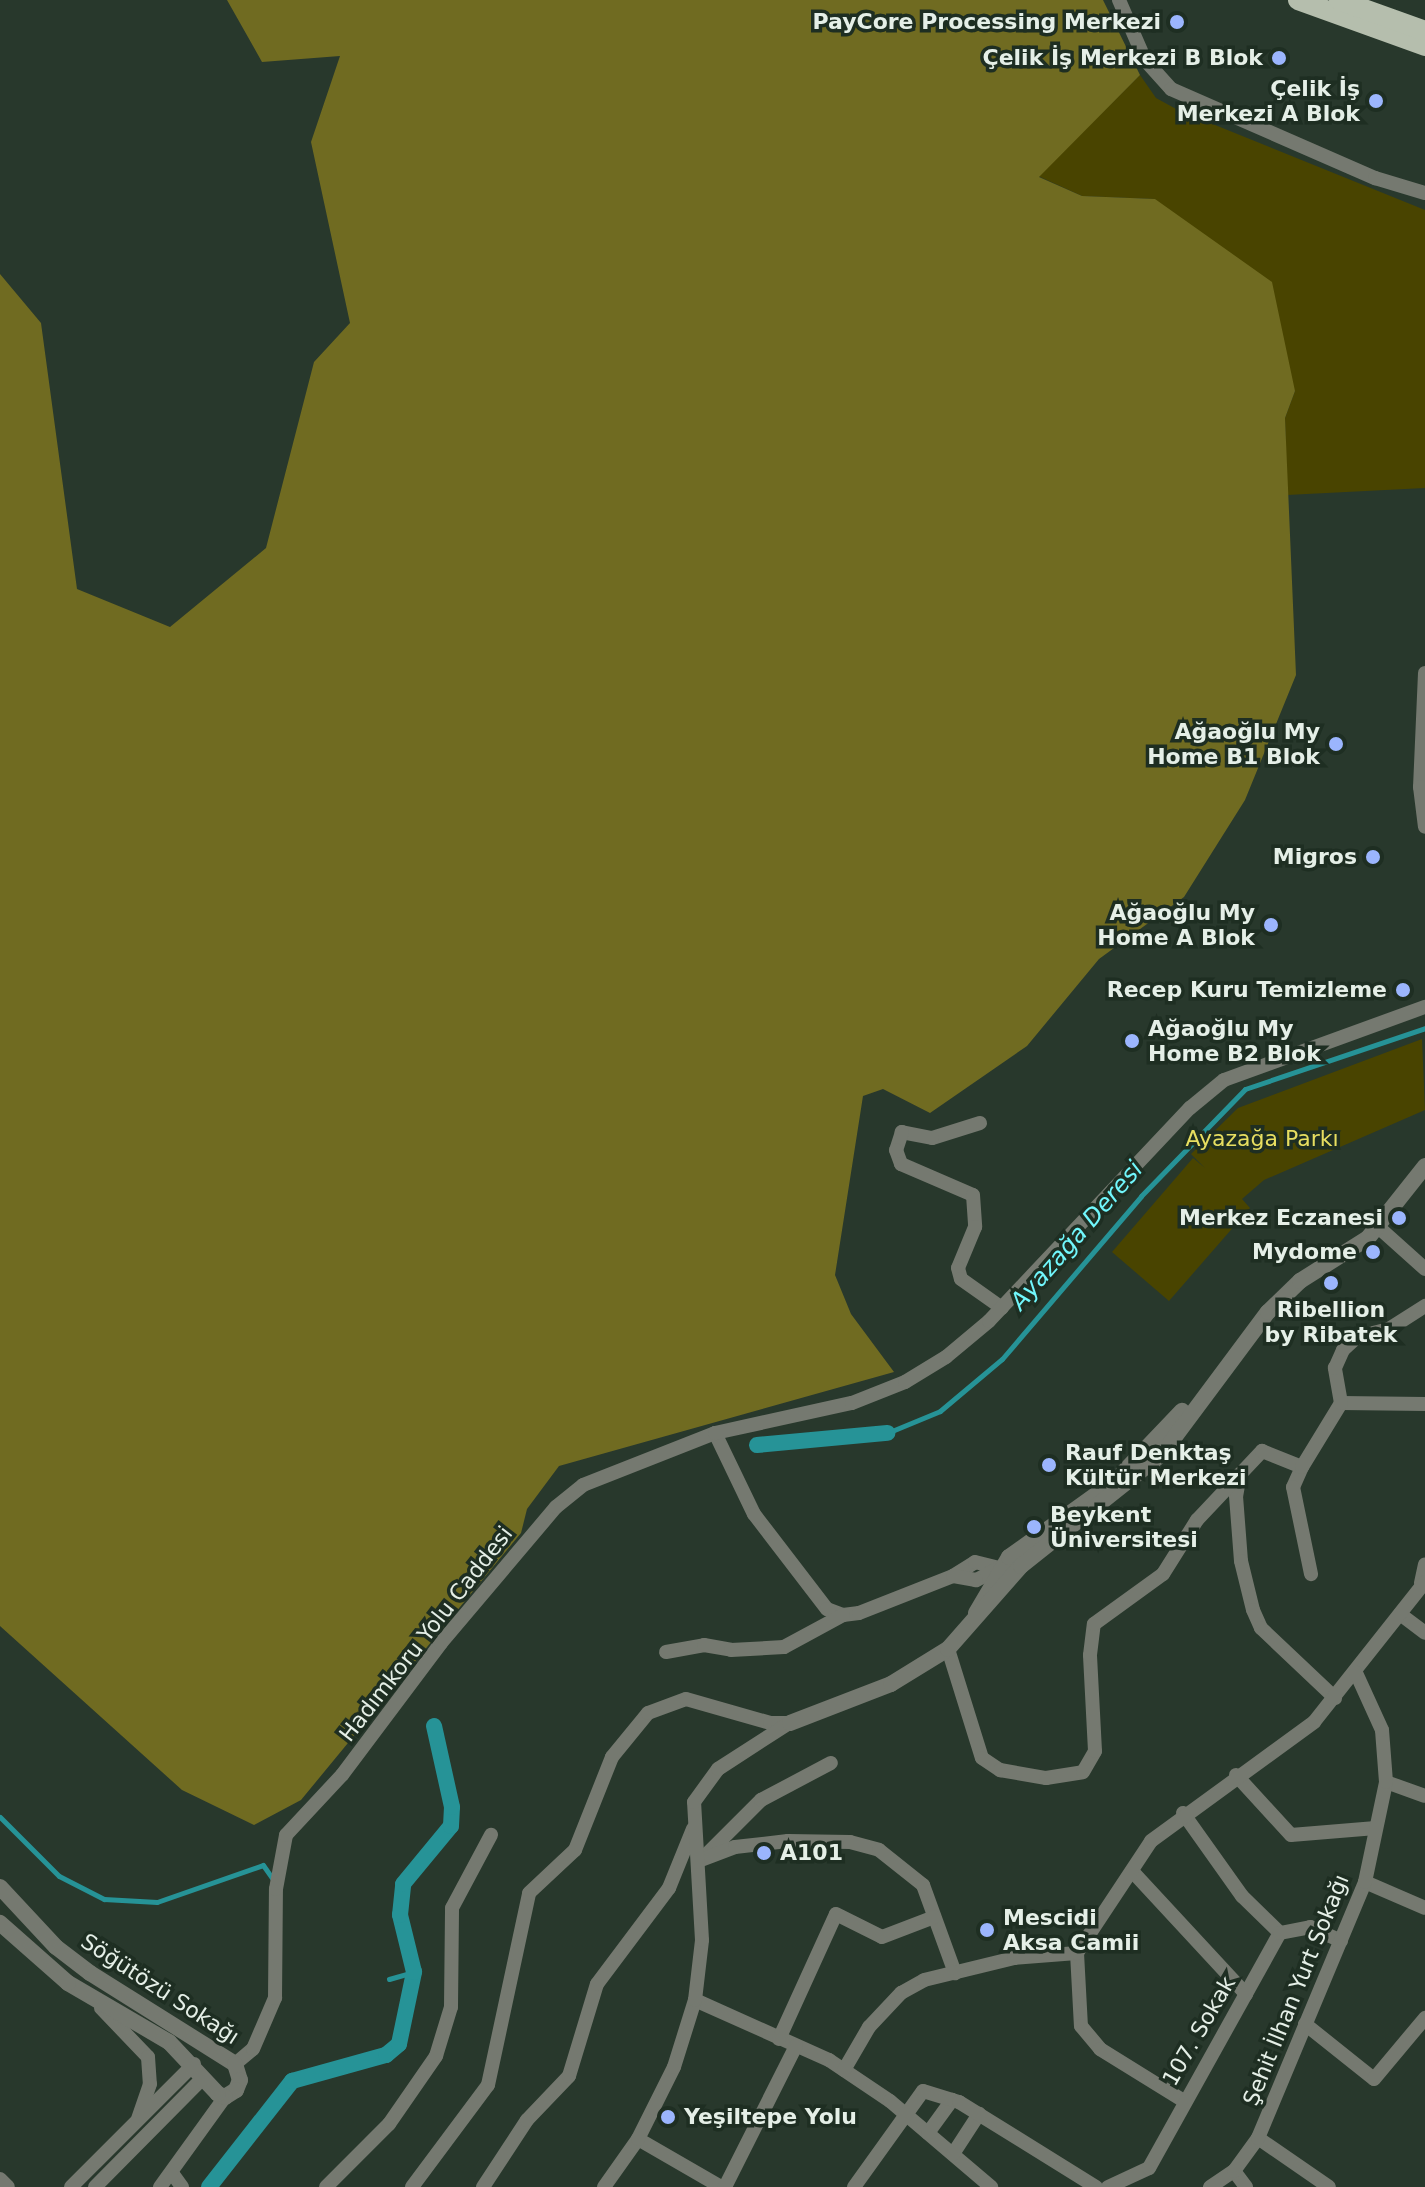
<!DOCTYPE html>
<meta charset="utf-8">
<style>
body{margin:0}
#map{position:relative;width:1425px;height:2187px;overflow:hidden;background:#28382c;font-family:"DejaVu Sans",sans-serif}
div>[style]{position:absolute}
[style*='--x']{left:calc(var(--x)*1px);top:calc(var(--y)*1px);width:calc(var(--w)*1px);rotate:calc(var(--a)*1deg)}
.green>*{inset:0;background:#494400}
.forest>*{inset:0;background:#706b21}
.stream>*{height:5px;margin:-2.5px;padding:0 2.5px;transform-origin:2.5px;border-radius:2.5px;background:#269397}
.canal>*{height:16px;margin:-8px;padding:0 8px;transform-origin:8px;border-radius:8px;background:#269397}
.minor>*{height:14px;margin:-7px;padding:0 7px;transform-origin:7px;border-radius:7px;background:#757970}
.tertiary>*{height:16px;margin:-8px;padding:0 8px;transform-origin:8px;border-radius:8px;background:#757970}
.primary>*{height:20px;margin:-10px;padding:0 10px;transform-origin:10px;border-radius:10px;background:#b5bead}
.dots>*{width:22px;height:22px;translate:-50% -50%;box-sizing:border-box;border:4px solid #1e2e22;border-radius:50%}
span{translate:-50% -50%;white-space:nowrap;text-align:center;line-height:1.15;-webkit-text-stroke:7px #1e2e22;paint-order:stroke}
.poi-label{font-size:22px;color:#e5efe7;font-weight:700}
.right{translate:-100% -50%;text-align:right}
.left{translate:0 -50%;text-align:left}
.park-label{font-size:22px;color:#e7de60}
.street-label{font-size:22px;color:#e5efe7}
.water-label{font-size:24px;color:#71f7fc;font-style:italic}
</style>
<div id="map">
<div class="green">
<div style="clip-path:polygon(1140px 75px,1156px 98px,1178px 110px,1425px 210px,1425px 488px,1287px 495px,1285px 418px,1295px 391px,1155px 199px,1082px 196px,1038px 176px)"></div>
<div style="clip-path:polygon(1422px 1039px,1425px 1110px,1264px 1180px,1242px 1199px,1250px 1208px,1169px 1301px,1112px 1252px,1193px 1158px,1205px 1168px,1191px 1154px,1238px 1108px)"></div>
</div>
<div class="forest">
<div style="clip-path:polygon(227px 0,1103px 0,1140px 75px,1039px 177px,1082px 196px,1155px 199px,1272px 282px,1295px 391px,1285px 418px,1296px 675px,1245px 800px,1184px 897px,1099px 959px,1027px 1046px,930px 1113px,883px 1089px,863px 1096px,835px 1275px,851px 1314px,894px 1372px,559px 1466px,527px 1509px,521px 1533px,301px 1800px,254px 1825px,182px 1790px,0 1626px,0 274px,41px 323px,77px 589px,170px 627px,266px 548px,314px 362px,350px 323px,311px 142px,340px 56px,262px 62px)"></div>
</div>
<div class="stream">
<div style="--x:887;--y:1433;--w:57;--a:-22.5"></div>
<div style="--x:940;--y:1411;--w:81;--a:-40"></div>
<div style="--x:1002;--y:1359;--w:214;--a:-49.5"></div>
<div style="--x:1141;--y:1196;--w:149;--a:-45.8"></div>
<div style="--x:1245;--y:1089;--w:190;--a:-18.7"></div>
<div style="--x:0;--y:1817;--w:83;--a:45"></div>
<div style="--x:59;--y:1876;--w:51;--a:27.1"></div>
<div style="--x:104;--y:1899;--w:53;--a:3.2"></div>
<div style="--x:157;--y:1902;--w:112;--a:-19.2"></div>
<div style="--x:263;--y:1865;--w:19;--a:55"></div>
<div style="--x:389;--y:1979;--w:26;--a:-16"></div>
</div>
<div class="canal">
<div style="--x:757;--y:1445;--w:131;--a:-5.3"></div>
<div style="--x:209;--y:2187;--w:135;--a:-51.9"></div>
<div style="--x:292;--y:2081;--w:98;--a:-15.5"></div>
<div style="--x:386;--y:2055;--w:17;--a:-40"></div>
<div style="--x:399;--y:2044;--w:74;--a:-78.2"></div>
<div style="--x:414;--y:1972;--w:59;--a:-103.8"></div>
<div style="--x:400;--y:1915;--w:31;--a:-84"></div>
<div style="--x:403;--y:1884;--w:75;--a:-50.4"></div>
<div style="--x:451;--y:1826;--w:19;--a:-87"></div>
<div style="--x:452;--y:1807;--w:83;--a:-102.5"></div>
</div>
<div class="minor">
<div style="--x:1119;--y:0;--w:65;--a:66.6"></div>
<div style="--x:1145;--y:60;--w:39;--a:48"></div>
<div style="--x:1171;--y:89;--w:223;--a:23.6"></div>
<div style="--x:1375;--y:178;--w:52;--a:16.7"></div>
<div style="--x:1425;--y:673;--w:114;--a:92.5"></div>
<div style="--x:1420;--y:787;--w:40;--a:82.9"></div>
<div style="--x:980;--y:1123;--w:50;--a:162.6"></div>
<div style="--x:932;--y:1138;--w:31;--a:-169"></div>
<div style="--x:902;--y:1132;--w:19;--a:108"></div>
<div style="--x:896;--y:1150;--w:15;--a:70"></div>
<div style="--x:901;--y:1164;--w:78;--a:23.3"></div>
<div style="--x:973;--y:1195;--w:32;--a:86"></div>
<div style="--x:975;--y:1227;--w:44;--a:112.5"></div>
<div style="--x:958;--y:1268;--w:11;--a:75"></div>
<div style="--x:961;--y:1279;--w:50;--a:35.3"></div>
<div style="--x:1376;--y:1225;--w:66;--a:41.9"></div>
<div style="--x:1341;--y:1403;--w:84;--a:0.7"></div>
<div style="--x:715;--y:1433;--w:90;--a:64.3"></div>
<div style="--x:754;--y:1514;--w:120;--a:52.5"></div>
<div style="--x:827;--y:1609;--w:17;--a:21"></div>
<div style="--x:843;--y:1615;--w:16;--a:-7"></div>
<div style="--x:859;--y:1613;--w:101;--a:-21.5"></div>
<div style="--x:953;--y:1576;--w:26;--a:-32"></div>
<div style="--x:975;--y:1562;--w:25;--a:14"></div>
<div style="--x:999;--y:1568;--w:26;--a:152"></div>
<div style="--x:976;--y:1580;--w:23;--a:-170"></div>
<div style="--x:1302;--y:1467;--w:22;--a:114"></div>
<div style="--x:1293;--y:1487;--w:89;--a:78.3"></div>
<div style="--x:1240;--y:1474;--w:22;--a:100"></div>
<div style="--x:1236;--y:1496;--w:65;--a:85.6"></div>
<div style="--x:1241;--y:1561;--w:50;--a:76.2"></div>
<div style="--x:1253;--y:1610;--w:20;--a:66"></div>
<div style="--x:1261;--y:1628;--w:102;--a:43.4"></div>
<div style="--x:1421;--y:1583;--w:19;--a:-78"></div>
<div style="--x:1400;--y:1614;--w:31;--a:37"></div>
<div style="--x:948;--y:1649;--w:114;--a:72.7"></div>
<div style="--x:982;--y:1758;--w:22;--a:34"></div>
<div style="--x:1000;--y:1770;--w:47;--a:9.9"></div>
<div style="--x:1046;--y:1778;--w:37;--a:-9"></div>
<div style="--x:1083;--y:1772;--w:24;--a:-60"></div>
<div style="--x:1095;--y:1751;--w:96;--a:-93"></div>
<div style="--x:1090;--y:1655;--w:31;--a:-83"></div>
<div style="--x:1094;--y:1624;--w:85;--a:-35.9"></div>
<div style="--x:1163;--y:1574;--w:64;--a:-57.8"></div>
<div style="--x:1197;--y:1520;--w:95;--a:-46.7"></div>
<div style="--x:1262;--y:1451;--w:43;--a:21.8"></div>
<div style="--x:1302;--y:1467;--w:75;--a:-58.6"></div>
<div style="--x:1341;--y:1403;--w:36;--a:-100"></div>
<div style="--x:1335;--y:1368;--w:20;--a:-66"></div>
<div style="--x:1343;--y:1350;--w:19;--a:-43"></div>
<div style="--x:1357;--y:1337;--w:33;--a:-14"></div>
<div style="--x:1389;--y:1329;--w:43;--a:-32.6"></div>
<div style="--x:666;--y:1652;--w:39;--a:-10"></div>
<div style="--x:704;--y:1645;--w:27;--a:10"></div>
<div style="--x:731;--y:1650;--w:53;--a:-3.2"></div>
<div style="--x:784;--y:1647;--w:67;--a:-28.5"></div>
<div style="--x:1236;--y:1775;--w:81;--a:47.5"></div>
<div style="--x:1291;--y:1835;--w:85;--a:-4.7"></div>
<div style="--x:1386;--y:1782;--w:41;--a:19.7"></div>
<div style="--x:1183;--y:1813;--w:102;--a:54.6"></div>
<div style="--x:1242;--y:1896;--w:53;--a:44.2"></div>
<div style="--x:704;--y:1857;--w:81;--a:-45"></div>
<div style="--x:761;--y:1800;--w:79;--a:-27.9"></div>
<div style="--x:701;--y:1860;--w:36;--a:-21"></div>
<div style="--x:735;--y:1847;--w:53;--a:-6.5"></div>
<div style="--x:788;--y:1841;--w:62;--a:0.9"></div>
<div style="--x:850;--y:1842;--w:30;--a:15"></div>
<div style="--x:879;--y:1850;--w:56;--a:38.5"></div>
<div style="--x:923;--y:1885;--w:94;--a:70"></div>
<div style="--x:1132;--y:1871;--w:168;--a:47.2"></div>
<div style="--x:1365;--y:1882;--w:65;--a:23.4"></div>
<div style="--x:1077;--y:1953;--w:73;--a:86.9"></div>
<div style="--x:1081;--y:2026;--w:30;--a:50"></div>
<div style="--x:1100;--y:2049;--w:99;--a:31.8"></div>
<div style="--x:695;--y:2000;--w:147;--a:24.1"></div>
<div style="--x:829;--y:2060;--w:73;--a:33.9"></div>
<div style="--x:890;--y:2101;--w:133;--a:40.4"></div>
<div style="--x:101;--y:2008;--w:68;--a:46.2"></div>
<div style="--x:148;--y:2057;--w:27;--a:86"></div>
<div style="--x:150;--y:2084;--w:36;--a:109"></div>
<div style="--x:1305;--y:2024;--w:88;--a:38.6"></div>
<div style="--x:1374;--y:2079;--w:80;--a:-50.1"></div>
<div style="--x:779;--y:2039;--w:137;--a:-65.5"></div>
<div style="--x:836;--y:1914;--w:51;--a:26.6"></div>
<div style="--x:882;--y:1937;--w:56;--a:-21"></div>
<div style="--x:235;--y:2064;--w:23;--a:-40"></div>
<div style="--x:253;--y:2049;--w:56;--a:-66.7"></div>
<div style="--x:275;--y:1998;--w:109;--a:-89.5"></div>
<div style="--x:276;--y:1889;--w:55;--a:-79.5"></div>
<div style="--x:286;--y:1835;--w:82;--a:-47"></div>
<div style="--x:342;--y:1775;--w:165;--a:-53.1"></div>
<div style="--x:441;--y:1643;--w:178;--a:-49.8"></div>
<div style="--x:556;--y:1507;--w:35;--a:-39"></div>
<div style="--x:583;--y:1485;--w:142;--a:-21.5"></div>
<div style="--x:715;--y:1433;--w:140;--a:-12.4"></div>
<div style="--x:852;--y:1403;--w:57;--a:-21.6"></div>
<div style="--x:905;--y:1382;--w:48;--a:-31.4"></div>
<div style="--x:946;--y:1357;--w:56;--a:-39.9"></div>
<div style="--x:989;--y:1321;--w:293;--a:-46.7"></div>
<div style="--x:1190;--y:1108;--w:44;--a:-39.5"></div>
<div style="--x:1224;--y:1080;--w:214;--a:-20"></div>
<div style="--x:844;--y:2070;--w:50;--a:-59.8"></div>
<div style="--x:869;--y:2027;--w:47;--a:-46.7"></div>
<div style="--x:901;--y:1993;--w:26;--a:-29"></div>
<div style="--x:924;--y:1980;--w:93;--a:-13.7"></div>
<div style="--x:1014;--y:1958;--w:63;--a:-4.5"></div>
<div style="--x:1077;--y:1953;--w:134;--a:-56.5"></div>
<div style="--x:1151;--y:1841;--w:202;--a:-36.1"></div>
<div style="--x:1314;--y:1722;--w:179;--a:-51.6"></div>
<div style="--x:928;--y:2133;--w:41;--a:-54"></div>
<div style="--x:1258;--y:2138;--w:86;--a:34.6"></div>
<div style="--x:638;--y:2139;--w:96;--a:30"></div>
<div style="--x:953;--y:2154;--w:48;--a:-57"></div>
<div style="--x:1234;--y:2171;--w:20;--a:53"></div>
<div style="--x:172;--y:2173;--w:17;--a:54"></div>
<div style="--x:0;--y:2179;--w:11;--a:45"></div>
<div style="--x:71;--y:2187;--w:174;--a:-45"></div>
<div style="--x:95;--y:2187;--w:153;--a:-45.3"></div>
<div style="--x:160;--y:2187;--w:111;--a:-54.2"></div>
<div style="--x:326;--y:2187;--w:89;--a:-45"></div>
<div style="--x:389;--y:2124;--w:83;--a:-55.3"></div>
<div style="--x:436;--y:2056;--w:51;--a:-73"></div>
<div style="--x:451;--y:2007;--w:99;--a:-89.4"></div>
<div style="--x:452;--y:1908;--w:83;--a:-61.9"></div>
<div style="--x:412;--y:2187;--w:127;--a:-53.3"></div>
<div style="--x:488;--y:2085;--w:196;--a:-77.9"></div>
<div style="--x:529;--y:1893;--w:63;--a:-43.1"></div>
<div style="--x:575;--y:1850;--w:100;--a:-68.3"></div>
<div style="--x:612;--y:1757;--w:57;--a:-50.7"></div>
<div style="--x:648;--y:1713;--w:40;--a:-20.2"></div>
<div style="--x:686;--y:1699;--w:87;--a:15.9"></div>
<div style="--x:770;--y:1723;--w:20;--a:0"></div>
<div style="--x:483;--y:2187;--w:80;--a:-56.7"></div>
<div style="--x:527;--y:2120;--w:61;--a:-46.3"></div>
<div style="--x:569;--y:2076;--w:96;--a:-73.1"></div>
<div style="--x:597;--y:1984;--w:120;--a:-53.1"></div>
<div style="--x:669;--y:1888;--w:64;--a:-67.9"></div>
<div style="--x:604;--y:2187;--w:59;--a:-54.7"></div>
<div style="--x:638;--y:2139;--w:80;--a:-63.4"></div>
<div style="--x:674;--y:2067;--w:70;--a:-72.6"></div>
<div style="--x:695;--y:2000;--w:60;--a:-83.3"></div>
<div style="--x:702;--y:1940;--w:138;--a:-93.3"></div>
<div style="--x:694;--y:1802;--w:41;--a:-54"></div>
<div style="--x:718;--y:1769;--w:85;--a:-32.9"></div>
<div style="--x:725;--y:2187;--w:158;--a:-63.3"></div>
<div style="--x:854;--y:2187;--w:118;--a:-54.3"></div>
<div style="--x:923;--y:2091;--w:38;--a:17"></div>
<div style="--x:959;--y:2102;--w:161;--a:31.8"></div>
<div style="--x:1108;--y:2187;--w:45;--a:-24.9"></div>
<div style="--x:1149;--y:2168;--w:269;--a:-60.9"></div>
<div style="--x:1280;--y:1933;--w:31;--a:-11"></div>
<div style="--x:1310;--y:1927;--w:34;--a:24"></div>
<div style="--x:1210;--y:2187;--w:29;--a:-34"></div>
<div style="--x:1234;--y:2171;--w:41;--a:-54"></div>
<div style="--x:1258;--y:2138;--w:277;--a:-67.3"></div>
<div style="--x:1365;--y:1882;--w:102;--a:-78.1"></div>
<div style="--x:1386;--y:1782;--w:52;--a:-94.4"></div>
<div style="--x:1382;--y:1730;--w:63;--a:-114.5"></div>
</div>
<div class="tertiary">
<div style="--x:976;--y:1613;--w:65;--a:-59.5"></div>
<div style="--x:1009;--y:1557;--w:130;--a:-35.6"></div>
<div style="--x:1115;--y:1481;--w:97;--a:-46.3"></div>
<div style="--x:790;--y:1723;--w:108;--a:-21.1"></div>
<div style="--x:891;--y:1684;--w:67;--a:-31.6"></div>
<div style="--x:948;--y:1649;--w:111;--a:-48.7"></div>
<div style="--x:1021;--y:1566;--w:180;--a:-38.5"></div>
<div style="--x:1162;--y:1454;--w:177;--a:-53.3"></div>
<div style="--x:1268;--y:1312;--w:45;--a:-44.1"></div>
<div style="--x:1300;--y:1281;--w:80;--a:-32.3"></div>
<div style="--x:1368;--y:1238;--w:92;--a:-51.6"></div>
<div style="--x:0;--y:1887;--w:82;--a:47"></div>
<div style="--x:56;--y:1947;--w:43;--a:37.4"></div>
<div style="--x:90;--y:1973;--w:171;--a:32.1"></div>
<div style="--x:235;--y:2064;--w:17;--a:73"></div>
<div style="--x:240;--y:2080;--w:11;--a:112"></div>
<div style="--x:236;--y:2090;--w:13;--a:148"></div>
<div style="--x:225;--y:2097;--w:8;--a:-157"></div>
<div style="--x:218;--y:2094;--w:71;--a:-133.3"></div>
<div style="--x:169;--y:2042;--w:117;--a:-149.7"></div>
<div style="--x:68;--y:1983;--w:91;--a:-138.6"></div>
</div>
<div class="primary">
<div style="--x:1298;--y:0;--w:135;--a:19.9"></div>
<div style="--x:1339;--y:0;--w:91;--a:19.8"></div>
</div>
<div class="dots">
<div style="left:1177px;top:22px;background:#9bb5fd"></div>
<div style="left:1279px;top:58px;background:#9bb5fd"></div>
<div style="left:1376px;top:101px;background:#9bb5fd"></div>
<div style="left:1336px;top:744px;background:#9bb5fd"></div>
<div style="left:1373px;top:857px;background:#9bb5fd"></div>
<div style="left:1271px;top:925px;background:#9bb5fd"></div>
<div style="left:1403px;top:990px;background:#9bb5fd"></div>
<div style="left:1132px;top:1041px;background:#9bb5fd"></div>
<div style="left:1399px;top:1218px;background:#9bb5fd"></div>
<div style="left:1373px;top:1252px;background:#9bb5fd"></div>
<div style="left:1331px;top:1283px;background:#9bb5fd"></div>
<div style="left:1049px;top:1465px;background:#9bb5fd"></div>
<div style="left:1034px;top:1527px;background:#9bb5fd"></div>
<div style="left:764px;top:1853px;background:#9bb5fd"></div>
<div style="left:987px;top:1930px;background:#9bb5fd"></div>
<div style="left:668px;top:2117px;background:#9bb5fd"></div>
</div>
<div class="poi-label">
<span class="right" style="left:1161px;top:22px">PayCore Processing Merkezi</span>
<span class="right" style="left:1263px;top:58px">Çelik İş Merkezi B Blok</span>
<span class="right" style="left:1360px;top:101px">Çelik İş<br>Merkezi A Blok</span>
<span class="right" style="left:1320px;top:744px">Ağaoğlu My<br>Home B1 Blok</span>
<span class="right" style="left:1357px;top:857px">Migros</span>
<span class="right" style="left:1255px;top:925px">Ağaoğlu My<br>Home A Blok</span>
<span class="right" style="left:1387px;top:990px">Recep Kuru Temizleme</span>
<span class="left" style="left:1148px;top:1041px">Ağaoğlu My<br>Home B2 Blok</span>
<span class="right" style="left:1383px;top:1218px">Merkez Eczanesi</span>
<span class="right" style="left:1357px;top:1252px">Mydome</span>
<span style="left:1331px;top:1322px">Ribellion<br>by Ribatek</span>
<span class="left" style="left:1065px;top:1465px">Rauf Denktaş<br>Kültür Merkezi</span>
<span class="left" style="left:1050px;top:1527px">Beykent<br>Üniversitesi</span>
<span class="left" style="left:780px;top:1853px">A101</span>
<span class="left" style="left:1003px;top:1930px">Mescidi<br>Aksa Camii</span>
<span class="left" style="left:684px;top:2117px">Yeşiltepe Yolu</span>
</div>
<div class="park-label">
<span style="left:1262px;top:1139px">Ayazağa Parkı</span>
</div>
<div class="street-label">
<span style="left:426px;top:1634px;rotate:-52deg">Hadımkoru Yolu Caddesi</span>
<span style="left:160px;top:1989px;rotate:33deg">Söğütözü Sokağı</span>
<span style="left:1296px;top:1990px;rotate:-68deg">Şehit İlhan Yurt Sokağı</span>
<span style="left:1199px;top:2031px;rotate:-60deg">107. Sokak</span>
</div>
<div class="water-label">
<span style="left:1077px;top:1236px;rotate:-49deg">Ayazağa Deresi</span>
</div>
</div>
